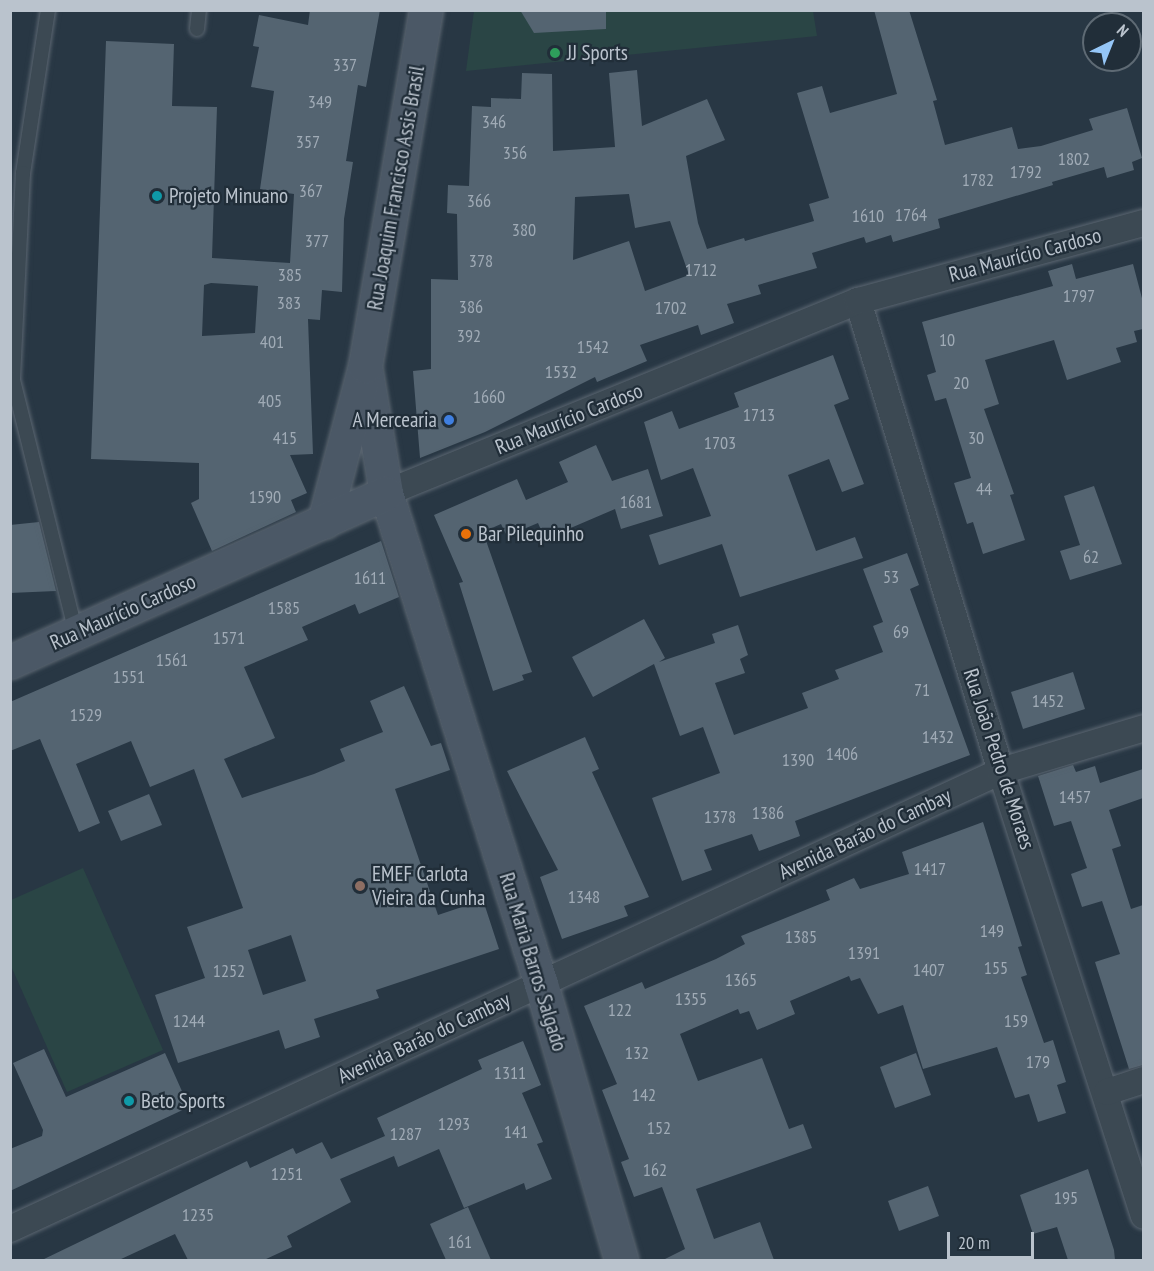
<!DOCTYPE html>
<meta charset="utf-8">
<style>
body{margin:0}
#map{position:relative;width:1154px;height:1271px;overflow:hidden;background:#283744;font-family:"PT Sans Narrow",sans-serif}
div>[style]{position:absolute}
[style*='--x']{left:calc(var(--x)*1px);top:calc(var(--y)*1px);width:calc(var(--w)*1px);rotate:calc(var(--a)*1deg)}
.green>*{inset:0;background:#2a4545}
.building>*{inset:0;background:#546471}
.roads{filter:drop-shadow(0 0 2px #5b6671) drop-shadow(0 0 2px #5b6671)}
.lane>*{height:14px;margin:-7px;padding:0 7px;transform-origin:7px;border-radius:7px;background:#3c4953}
.street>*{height:26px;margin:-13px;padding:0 13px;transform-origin:13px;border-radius:13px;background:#3c4953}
.secondary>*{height:33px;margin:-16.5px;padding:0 16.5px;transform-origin:16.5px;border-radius:16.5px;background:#4b5866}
.dots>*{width:16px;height:16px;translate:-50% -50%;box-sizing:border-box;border:3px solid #212e39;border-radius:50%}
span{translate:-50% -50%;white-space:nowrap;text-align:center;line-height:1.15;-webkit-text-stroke:4.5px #212e39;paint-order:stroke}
.number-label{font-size:18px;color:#a0abb6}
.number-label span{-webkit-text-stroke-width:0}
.poi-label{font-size:21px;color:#bac3cd}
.left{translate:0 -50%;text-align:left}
.right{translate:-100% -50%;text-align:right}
.street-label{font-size:21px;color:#bac3cd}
.frame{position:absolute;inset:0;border:12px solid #bac3cd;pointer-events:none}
.north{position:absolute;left:1082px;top:12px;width:60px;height:60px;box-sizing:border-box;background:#212e39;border:2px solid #5e6a74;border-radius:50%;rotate:43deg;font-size:16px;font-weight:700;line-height:24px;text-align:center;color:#bac3cd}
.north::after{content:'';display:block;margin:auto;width:21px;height:27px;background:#95c6f7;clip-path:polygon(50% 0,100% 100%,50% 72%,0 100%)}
.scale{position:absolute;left:947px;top:1232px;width:87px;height:27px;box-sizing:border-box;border:3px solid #bac3cd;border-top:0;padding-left:8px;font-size:18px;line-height:21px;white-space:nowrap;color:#bac3cd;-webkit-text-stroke:4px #212e39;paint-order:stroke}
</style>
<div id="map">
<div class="green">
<div style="clip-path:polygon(474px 11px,813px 11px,817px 36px,466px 71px)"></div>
<div style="clip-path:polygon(83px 868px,163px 1050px,67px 1092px,11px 966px,11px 900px)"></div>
</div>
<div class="building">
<div style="clip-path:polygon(evenodd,310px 10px,380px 10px,366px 87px,358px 85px,346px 161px,353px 162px,344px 219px,342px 292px,322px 290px,320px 320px,308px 319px,313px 454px,290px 455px,307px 493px,291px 500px,296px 512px,212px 551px,191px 503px,199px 499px,199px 463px,91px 459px,106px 41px,174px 44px,172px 106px,217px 107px,212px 258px,290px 263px,294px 194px,260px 189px,274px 91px,251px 87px,259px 47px,253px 46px,259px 15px,308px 25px,310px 10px,211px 283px,258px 286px,255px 333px,202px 336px,204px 285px,211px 283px)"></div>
<div style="clip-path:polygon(520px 10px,606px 10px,606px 29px,534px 33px)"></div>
<div style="clip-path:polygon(evenodd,874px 10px,909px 10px,937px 100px,933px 101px,945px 145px,1012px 127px,1018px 149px,1041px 146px,1093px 130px,1089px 119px,1127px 108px,1142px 158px,1132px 162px,1134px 170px,1107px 178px,1104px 167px,1052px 182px,1053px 185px,938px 219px,940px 228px,893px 242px,891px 235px,866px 243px,864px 237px,812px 253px,817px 268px,758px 285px,761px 294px,727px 304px,734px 323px,701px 335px,698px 325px,640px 345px,647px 361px,597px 382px,595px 377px,485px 432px,420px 458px,413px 371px,431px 369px,431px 279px,458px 280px,457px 214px,447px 213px,448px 185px,469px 186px,472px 106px,491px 107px,491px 98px,521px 99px,522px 73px,552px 74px,553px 151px,615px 147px,609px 73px,637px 70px,642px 126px,707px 99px,725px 140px,686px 156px,698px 223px,707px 249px,744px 238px,745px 241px,814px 221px,809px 204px,829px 198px,797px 93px,822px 86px,830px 113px,897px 94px,874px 10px,629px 194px,635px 228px,670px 221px,689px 275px,645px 291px,629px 241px,573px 260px,575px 197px,629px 194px)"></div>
<div style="clip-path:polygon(1072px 264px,1076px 279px,1133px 264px,1143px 302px,1143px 329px,1134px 331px,1137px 342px,1116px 348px,1121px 362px,1067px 380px,1054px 340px,985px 360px,999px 404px,984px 409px,1014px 494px,1010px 495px,1025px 540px,983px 554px,973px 522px,967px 524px,954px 483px,971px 478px,946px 398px,935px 401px,927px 375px,936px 372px,922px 322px,1053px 286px,1048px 271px)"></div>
<div style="clip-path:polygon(833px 355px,849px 399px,834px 405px,864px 484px,842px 492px,829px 459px,788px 475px,816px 551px,855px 537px,863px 558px,740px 597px,722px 544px,659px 565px,649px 535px,711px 516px,693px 468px,661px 480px,644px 422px,672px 411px,679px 429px,739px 407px,734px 393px)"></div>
<div style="clip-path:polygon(596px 445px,612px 481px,648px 469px,663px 516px,621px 529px,615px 509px,545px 539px,538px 523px,507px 536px,501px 524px,483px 532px,532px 672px,522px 675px,524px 680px,493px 691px,459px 583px,463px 582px,434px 515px,517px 479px,526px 500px,568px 482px,559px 462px)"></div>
<div style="clip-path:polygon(1094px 486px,1122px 564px,1070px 580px,1060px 551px,1080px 545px,1064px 496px)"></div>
<div style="clip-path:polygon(39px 522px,56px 591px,10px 593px,10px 525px)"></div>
<div style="clip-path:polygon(evenodd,381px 541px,399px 597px,359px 614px,355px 604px,302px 627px,308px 640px,244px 667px,275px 738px,224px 759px,242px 798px,314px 774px,345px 761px,340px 749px,383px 732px,370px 701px,404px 686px,431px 746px,441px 743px,450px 770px,395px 789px,438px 915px,483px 900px,499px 949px,376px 990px,379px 998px,314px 1019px,320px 1037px,285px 1049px,279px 1030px,178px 1063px,155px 995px,205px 978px,187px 927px,243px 908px,194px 769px,150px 787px,131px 741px,76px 764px,100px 823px,79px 832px,40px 739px,10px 751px,10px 702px,381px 541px,291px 935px,306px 981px,263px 995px,248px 950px,291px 935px)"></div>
<div style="clip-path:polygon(907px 553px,919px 585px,910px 589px,970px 755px,795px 821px,800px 836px,759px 851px,752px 834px,704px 850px,712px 870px,682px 881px,652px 798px,720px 773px,703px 727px,680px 736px,654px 664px,593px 697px,572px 657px,644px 619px,665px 658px,659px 662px,715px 643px,712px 634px,738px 625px,748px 655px,740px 659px,745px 673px,715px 683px,734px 735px,808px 708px,802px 693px,839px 679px,835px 670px,883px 652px,873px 626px,883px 622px,863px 569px)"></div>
<div style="clip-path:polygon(1073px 672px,1085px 709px,1023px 729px,1011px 692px)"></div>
<div style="clip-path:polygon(585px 737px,599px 769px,592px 772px,649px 897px,624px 906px,628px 916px,562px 939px,540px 877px,558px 870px,507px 771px)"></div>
<div style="clip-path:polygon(1073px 765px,1076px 772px,1095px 766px,1100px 783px,1143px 769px,1143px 798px,1109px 810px,1121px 846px,1112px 849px,1131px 909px,1143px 905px,1143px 1065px,1129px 1069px,1095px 962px,1120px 954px,1102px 901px,1082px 907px,1071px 874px,1087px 868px,1071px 821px,1054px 826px,1038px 776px)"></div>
<div style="clip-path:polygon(149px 794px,162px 825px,121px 841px,108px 811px)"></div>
<div style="clip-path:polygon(983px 822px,1022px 946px,1018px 947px,1027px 975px,1021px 977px,1044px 1043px,1053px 1040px,1066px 1082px,1057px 1085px,1066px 1113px,1038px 1122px,1029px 1094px,1015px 1098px,997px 1047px,923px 1069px,903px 1005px,878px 1014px,860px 978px,851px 981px,849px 976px,790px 1001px,795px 1014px,757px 1030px,749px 1011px,740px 1014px,738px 1009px,680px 1034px,698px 1081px,762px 1058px,789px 1129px,803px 1124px,812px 1148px,696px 1189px,714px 1239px,760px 1222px,774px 1260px,663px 1260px,685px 1249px,662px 1187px,634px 1197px,621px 1162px,629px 1159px,602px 1090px,617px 1084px,584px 1006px,642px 982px,645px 989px,716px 959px,745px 944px,741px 936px,830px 900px,826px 890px,854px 878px,860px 889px,909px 874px,902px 852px)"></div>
<div style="clip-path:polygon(523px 1041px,541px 1085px,522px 1093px,543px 1142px,537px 1144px,552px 1179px,526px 1190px,524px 1183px,464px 1208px,439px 1149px,398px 1167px,394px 1156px,340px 1179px,351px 1202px,287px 1236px,292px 1247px,264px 1260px,188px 1260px,175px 1234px,119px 1260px,42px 1260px,247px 1161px,250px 1168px,293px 1148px,296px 1154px,322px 1142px,331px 1159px,385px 1136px,377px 1118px,482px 1069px,478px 1060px)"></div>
<div style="clip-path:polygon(44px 1049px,66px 1097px,165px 1053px,189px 1107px,10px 1191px,10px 1149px,42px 1136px,43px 1130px,13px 1063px)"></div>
<div style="clip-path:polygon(916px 1053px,931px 1095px,895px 1108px,880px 1067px)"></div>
<div style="clip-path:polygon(1088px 1169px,1114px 1250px,1115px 1260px,1068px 1260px,1057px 1227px,1033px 1234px,1020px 1195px)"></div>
<div style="clip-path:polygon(928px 1186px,939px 1216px,899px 1231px,888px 1201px)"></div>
<div style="clip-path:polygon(468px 1207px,491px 1260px,446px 1260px,430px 1224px)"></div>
</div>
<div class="roads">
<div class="lane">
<div style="--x:48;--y:10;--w:165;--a:98.7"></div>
<div style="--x:23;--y:173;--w:207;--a:92.8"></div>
<div style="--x:13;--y:380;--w:260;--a:76"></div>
<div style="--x:197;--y:29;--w:19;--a:-84"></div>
</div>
<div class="street">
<div style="--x:858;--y:301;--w:491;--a:73.1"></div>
<div style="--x:1001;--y:771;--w:467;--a:72.2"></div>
<div style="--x:386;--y:493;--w:510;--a:-22.14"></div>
<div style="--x:858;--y:301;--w:296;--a:-15.3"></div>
<div style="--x:1107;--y:1092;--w:39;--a:-18"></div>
<div style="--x:10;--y:1229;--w:1092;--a:-24.8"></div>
<div style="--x:1001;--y:771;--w:149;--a:-16.7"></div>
</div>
<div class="secondary">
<div style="--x:365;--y:366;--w:129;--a:80.6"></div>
<div style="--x:386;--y:493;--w:515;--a:72.48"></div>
<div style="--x:541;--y:984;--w:287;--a:73.8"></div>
<div style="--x:324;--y:522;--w:161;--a:-75.3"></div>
<div style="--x:365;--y:366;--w:361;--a:-80.3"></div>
<div style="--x:10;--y:662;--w:412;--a:-24.2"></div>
</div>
</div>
<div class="dots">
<div style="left:555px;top:53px;background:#2e9e5b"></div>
<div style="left:157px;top:196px;background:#0f9aa8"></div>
<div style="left:449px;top:420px;background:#3f7fe0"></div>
<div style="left:466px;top:534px;background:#e8710a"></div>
<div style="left:360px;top:886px;background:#8d6e63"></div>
<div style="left:129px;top:1101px;background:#0f9aa8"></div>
</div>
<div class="number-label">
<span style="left:345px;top:65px">337</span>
<span style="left:320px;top:102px">349</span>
<span style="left:494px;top:122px">346</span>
<span style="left:308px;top:142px">357</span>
<span style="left:515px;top:153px">356</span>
<span style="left:1074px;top:159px">1802</span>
<span style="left:1026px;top:172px">1792</span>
<span style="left:978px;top:180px">1782</span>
<span style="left:311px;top:191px">367</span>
<span style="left:479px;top:201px">366</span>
<span style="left:911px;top:215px">1764</span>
<span style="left:868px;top:216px">1610</span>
<span style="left:524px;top:230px">380</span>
<span style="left:317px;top:241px">377</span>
<span style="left:481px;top:261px">378</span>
<span style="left:701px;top:270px">1712</span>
<span style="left:290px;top:275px">385</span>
<span style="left:1079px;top:296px">1797</span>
<span style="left:289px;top:303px">383</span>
<span style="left:471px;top:307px">386</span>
<span style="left:671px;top:308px">1702</span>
<span style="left:469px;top:336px">392</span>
<span style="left:947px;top:340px">10</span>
<span style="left:272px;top:342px">401</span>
<span style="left:593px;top:347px">1542</span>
<span style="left:561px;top:372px">1532</span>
<span style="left:961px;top:383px">20</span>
<span style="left:489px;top:397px">1660</span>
<span style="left:270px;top:401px">405</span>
<span style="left:759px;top:415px">1713</span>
<span style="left:285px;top:438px">415</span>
<span style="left:976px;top:438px">30</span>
<span style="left:720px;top:443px">1703</span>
<span style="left:984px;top:489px">44</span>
<span style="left:265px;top:497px">1590</span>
<span style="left:636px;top:502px">1681</span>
<span style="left:1091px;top:557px">62</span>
<span style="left:891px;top:577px">53</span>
<span style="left:370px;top:578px">1611</span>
<span style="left:284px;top:608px">1585</span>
<span style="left:901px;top:632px">69</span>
<span style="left:229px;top:638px">1571</span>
<span style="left:172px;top:660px">1561</span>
<span style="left:129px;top:677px">1551</span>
<span style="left:922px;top:690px">71</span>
<span style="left:1048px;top:701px">1452</span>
<span style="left:86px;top:715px">1529</span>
<span style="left:938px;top:737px">1432</span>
<span style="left:842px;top:754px">1406</span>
<span style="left:798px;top:760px">1390</span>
<span style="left:1075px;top:797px">1457</span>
<span style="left:768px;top:813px">1386</span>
<span style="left:720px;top:817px">1378</span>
<span style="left:930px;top:869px">1417</span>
<span style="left:584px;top:897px">1348</span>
<span style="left:992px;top:931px">149</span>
<span style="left:801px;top:937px">1385</span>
<span style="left:864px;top:953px">1391</span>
<span style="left:996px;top:968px">155</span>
<span style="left:929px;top:970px">1407</span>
<span style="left:229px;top:971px">1252</span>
<span style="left:741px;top:980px">1365</span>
<span style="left:691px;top:999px">1355</span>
<span style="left:620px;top:1010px">122</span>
<span style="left:189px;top:1021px">1244</span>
<span style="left:1016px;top:1021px">159</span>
<span style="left:637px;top:1053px">132</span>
<span style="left:1038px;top:1062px">179</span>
<span style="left:510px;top:1073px">1311</span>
<span style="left:644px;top:1095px">142</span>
<span style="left:454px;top:1124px">1293</span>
<span style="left:659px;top:1128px">152</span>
<span style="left:516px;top:1132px">141</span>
<span style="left:406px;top:1134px">1287</span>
<span style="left:655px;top:1170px">162</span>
<span style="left:287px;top:1174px">1251</span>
<span style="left:1066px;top:1198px">195</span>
<span style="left:198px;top:1215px">1235</span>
<span style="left:460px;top:1242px">161</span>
</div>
<div class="poi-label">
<span class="left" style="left:567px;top:53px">JJ Sports</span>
<span class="left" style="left:169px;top:196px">Projeto Minuano</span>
<span class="right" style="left:437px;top:420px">A Mercearia</span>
<span class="left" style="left:478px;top:534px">Bar Pilequinho</span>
<span class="left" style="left:372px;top:886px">EMEF Carlota<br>Vieira da Cunha</span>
<span class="left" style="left:141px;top:1101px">Beto Sports</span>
</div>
<div class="street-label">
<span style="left:396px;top:188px;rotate:-80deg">Rua Joaquim Francisco Assis Brasil</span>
<span style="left:1025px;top:255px;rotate:-15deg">Rua Maurício Cardoso</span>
<span style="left:569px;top:419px;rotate:-22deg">Rua Maurício Cardoso</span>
<span style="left:123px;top:612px;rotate:-24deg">Rua Maurício Cardoso</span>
<span style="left:999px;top:759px;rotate:72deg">Rua João Pedro de Moraes</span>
<span style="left:865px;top:834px;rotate:-25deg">Avenida Barão do Cambay</span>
<span style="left:533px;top:962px;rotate:73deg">Rua Maria Barros Salgado</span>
<span style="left:424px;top:1038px;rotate:-25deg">Avenida Barão do Cambay</span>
</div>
<div class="frame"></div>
<div class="north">N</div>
<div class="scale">20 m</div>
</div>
